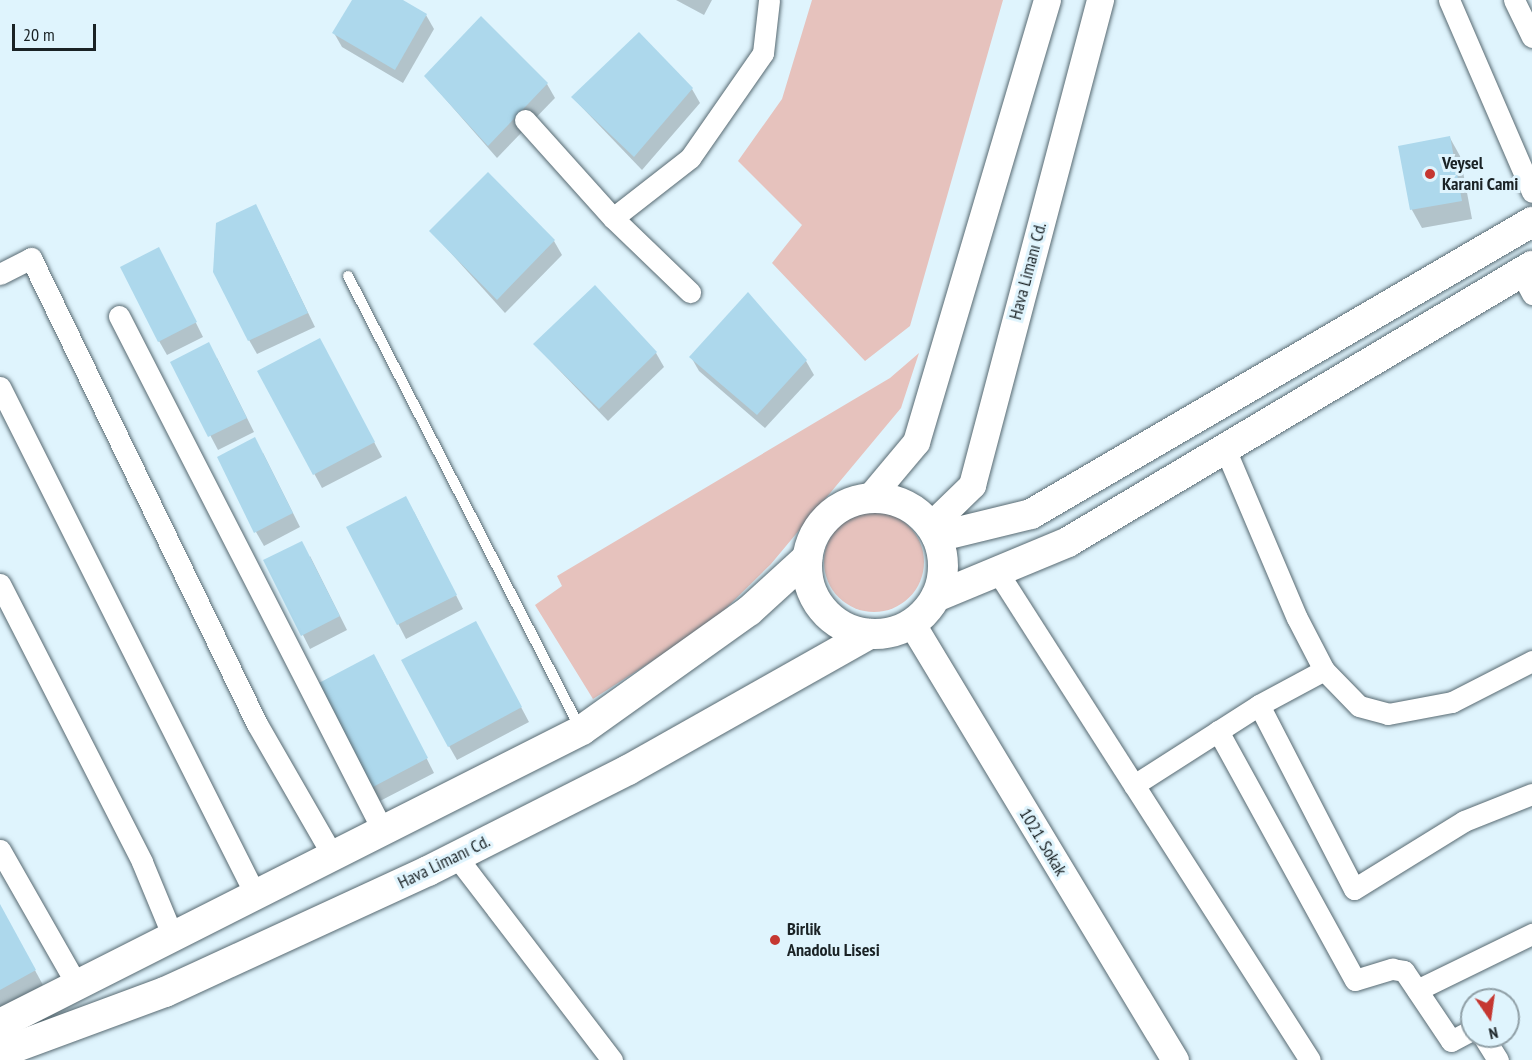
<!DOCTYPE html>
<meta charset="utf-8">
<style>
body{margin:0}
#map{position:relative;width:1532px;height:1060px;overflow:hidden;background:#dff4fd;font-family:"PT Sans Narrow",sans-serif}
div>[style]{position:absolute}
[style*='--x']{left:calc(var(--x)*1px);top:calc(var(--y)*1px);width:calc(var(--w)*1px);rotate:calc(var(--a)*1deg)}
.green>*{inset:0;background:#e6c2bd}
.round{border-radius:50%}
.shadow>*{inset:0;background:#0003}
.building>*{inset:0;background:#add8ec}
.roads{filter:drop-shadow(0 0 2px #586a72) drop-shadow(0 0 2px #586a72)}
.service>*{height:10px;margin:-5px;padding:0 5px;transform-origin:5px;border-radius:5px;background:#fff}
.minor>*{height:21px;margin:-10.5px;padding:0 10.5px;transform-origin:10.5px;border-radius:10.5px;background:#fff}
.tertiary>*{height:27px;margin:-13.5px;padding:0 13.5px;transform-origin:13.5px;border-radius:13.5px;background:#fff}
.secondary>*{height:30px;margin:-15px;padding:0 15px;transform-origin:15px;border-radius:15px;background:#fff}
.secondary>.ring{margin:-15px;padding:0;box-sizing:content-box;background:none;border:30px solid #fff;border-radius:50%}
.dots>*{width:16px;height:16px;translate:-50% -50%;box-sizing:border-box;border:3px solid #dff4fd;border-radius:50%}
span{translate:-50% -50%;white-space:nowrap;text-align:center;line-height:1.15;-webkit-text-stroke:6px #dff4fd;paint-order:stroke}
.poi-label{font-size:18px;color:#1a2225;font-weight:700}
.left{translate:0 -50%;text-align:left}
.street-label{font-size:18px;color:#1a2225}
.north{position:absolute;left:1460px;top:988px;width:60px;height:60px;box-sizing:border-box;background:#dff4fd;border:2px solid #90a0a7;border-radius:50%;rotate:167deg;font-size:16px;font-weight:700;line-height:24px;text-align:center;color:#1a2225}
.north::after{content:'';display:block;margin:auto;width:21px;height:27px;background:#c53731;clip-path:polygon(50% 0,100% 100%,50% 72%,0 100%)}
.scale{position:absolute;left:12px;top:24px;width:84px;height:27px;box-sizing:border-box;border:3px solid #1a2225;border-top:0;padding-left:8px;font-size:18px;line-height:21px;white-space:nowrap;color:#1a2225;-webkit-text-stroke:4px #dff4fd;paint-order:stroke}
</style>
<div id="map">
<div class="green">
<div style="clip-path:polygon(812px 0,1003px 0,910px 326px,865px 361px,772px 263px,802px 225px,738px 161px,782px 99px)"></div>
<div style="clip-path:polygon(919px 353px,901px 408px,771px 564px,710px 624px,593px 699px,535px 605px,562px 586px,557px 576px,890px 378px)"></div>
<div class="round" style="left:824px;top:512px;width:100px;height:100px"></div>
</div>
<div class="shadow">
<div style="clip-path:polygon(353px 0,400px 0,426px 15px,434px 29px,403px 83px,342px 47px,334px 33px)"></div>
<div style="clip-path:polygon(676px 0,712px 0,704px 15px)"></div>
<div style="clip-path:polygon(426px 77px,547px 84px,555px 98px,497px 158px)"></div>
<div style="clip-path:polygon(692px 89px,700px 103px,642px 170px,573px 98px)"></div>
<div style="clip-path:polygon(1450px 138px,1460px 156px,1472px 219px,1422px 228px,1412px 210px,1400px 147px)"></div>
<div style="clip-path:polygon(263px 220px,315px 327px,257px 354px,249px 340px)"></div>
<div style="clip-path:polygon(431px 231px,554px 241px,562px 255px,505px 313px)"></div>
<div style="clip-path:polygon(166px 263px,203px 337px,167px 355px,159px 341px)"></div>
<div style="clip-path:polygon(535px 345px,656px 353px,664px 367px,608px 421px)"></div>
<div style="clip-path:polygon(327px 353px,382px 457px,322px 488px,259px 372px)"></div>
<div style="clip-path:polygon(691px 357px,806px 361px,814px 375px,765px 428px,699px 371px)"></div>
<div style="clip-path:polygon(217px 358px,254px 432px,218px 450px,172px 363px)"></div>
<div style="clip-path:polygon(263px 453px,300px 527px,264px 546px,256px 532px)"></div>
<div style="clip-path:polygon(414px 512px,463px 609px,406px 639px,348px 527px)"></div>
<div style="clip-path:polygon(310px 556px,347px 630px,310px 649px,303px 635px)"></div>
<div style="clip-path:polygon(483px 636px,529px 722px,457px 760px,449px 746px)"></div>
<div style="clip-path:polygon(382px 670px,434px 773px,380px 801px,372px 787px)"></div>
<div style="clip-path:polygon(0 906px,43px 985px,0 1008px)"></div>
</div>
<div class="building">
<div style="clip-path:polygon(352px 0,403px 0,427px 14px,395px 70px,332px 33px)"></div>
<div style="clip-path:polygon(481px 16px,548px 83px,488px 146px,424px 76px)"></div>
<div style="clip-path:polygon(639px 32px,693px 88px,634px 157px,571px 97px)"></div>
<div style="clip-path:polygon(1450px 136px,1462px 201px,1410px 210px,1398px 146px)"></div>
<div style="clip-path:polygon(488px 172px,555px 240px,497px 300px,429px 231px)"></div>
<div style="clip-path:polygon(256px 204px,308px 313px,248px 341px,213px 272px,216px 223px)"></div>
<div style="clip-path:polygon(159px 247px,197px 322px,158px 342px,120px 267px)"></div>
<div style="clip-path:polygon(595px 285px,657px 352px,599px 409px,533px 344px)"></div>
<div style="clip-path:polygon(748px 292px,807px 360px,757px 415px,689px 357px)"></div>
<div style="clip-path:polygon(320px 338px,375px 442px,313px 475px,257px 371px)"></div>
<div style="clip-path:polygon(209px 342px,247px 418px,208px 437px,170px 362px)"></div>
<div style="clip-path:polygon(255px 437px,293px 513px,254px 533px,217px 457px)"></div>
<div style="clip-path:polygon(406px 496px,457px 595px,397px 625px,346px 527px)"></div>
<div style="clip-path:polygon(302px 541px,340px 616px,301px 636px,263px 560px)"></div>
<div style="clip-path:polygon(476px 621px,522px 707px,448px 747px,401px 660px)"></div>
<div style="clip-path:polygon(374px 654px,428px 758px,371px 788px,317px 684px)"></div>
<div style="clip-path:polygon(0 904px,36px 970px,0 990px)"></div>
</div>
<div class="roads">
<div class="service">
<div style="--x:348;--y:276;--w:508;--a:62.83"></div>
</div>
<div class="minor">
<div style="--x:1449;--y:0;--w:209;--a:66.6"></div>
<div style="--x:1514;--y:0;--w:41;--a:64.1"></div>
<div style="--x:525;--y:120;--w:132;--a:48.1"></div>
<div style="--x:613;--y:218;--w:98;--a:-37.9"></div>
<div style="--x:690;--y:158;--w:128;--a:-55.2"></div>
<div style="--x:763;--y:53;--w:53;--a:-83.5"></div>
<div style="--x:613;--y:218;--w:107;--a:43.9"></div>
<div style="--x:1521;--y:273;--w:24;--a:62"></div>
<div style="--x:0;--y:274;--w:35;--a:-27"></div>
<div style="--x:31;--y:258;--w:518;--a:64.13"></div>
<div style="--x:257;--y:724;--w:155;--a:60.1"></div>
<div style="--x:119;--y:316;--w:581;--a:62.86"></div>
<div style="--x:0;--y:387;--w:570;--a:63.3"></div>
<div style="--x:1226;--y:451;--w:181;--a:67"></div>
<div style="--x:1297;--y:618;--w:59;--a:62.6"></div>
<div style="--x:1324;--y:670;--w:50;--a:45.8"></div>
<div style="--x:1359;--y:706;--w:30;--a:15"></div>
<div style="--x:1388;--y:714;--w:65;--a:-10.6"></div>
<div style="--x:1452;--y:702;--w:90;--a:-27.1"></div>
<div style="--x:997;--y:571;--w:254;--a:57.4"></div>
<div style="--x:1134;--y:785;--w:148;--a:-32.6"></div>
<div style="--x:1259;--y:705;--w:207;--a:62.7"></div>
<div style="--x:1354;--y:889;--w:129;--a:-31.7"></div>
<div style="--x:1464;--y:821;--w:73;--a:-21.7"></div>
<div style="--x:0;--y:584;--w:312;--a:62.9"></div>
<div style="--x:142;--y:862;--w:81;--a:67.5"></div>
<div style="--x:1259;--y:705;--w:74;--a:-28.3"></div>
<div style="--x:1218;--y:731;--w:284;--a:61.2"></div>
<div style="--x:1355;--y:980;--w:39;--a:-17"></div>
<div style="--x:1392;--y:969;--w:12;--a:9"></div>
<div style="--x:1404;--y:971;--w:84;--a:56.1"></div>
<div style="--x:1451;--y:1041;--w:24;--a:-28"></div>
<div style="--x:1134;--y:785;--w:326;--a:57.4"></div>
<div style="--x:0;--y:850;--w:155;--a:60.3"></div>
<div style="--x:456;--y:856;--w:257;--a:52.6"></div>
<div style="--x:1417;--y:990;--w:128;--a:-26"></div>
<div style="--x:1483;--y:1036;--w:28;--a:58"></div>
</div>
<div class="tertiary">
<div style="--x:869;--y:498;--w:73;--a:-50"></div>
<div style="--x:916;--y:442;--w:461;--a:-73.5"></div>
<div style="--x:930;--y:526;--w:59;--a:-44.3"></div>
<div style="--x:972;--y:485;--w:502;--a:-75.22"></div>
<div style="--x:912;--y:624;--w:509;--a:58.9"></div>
</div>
<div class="secondary">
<div class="ring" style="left:807px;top:498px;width:106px;height:106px"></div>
<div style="--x:937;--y:537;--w:97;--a:-13.7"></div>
<div style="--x:1031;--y:514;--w:580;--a:-30.24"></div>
<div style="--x:936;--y:597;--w:143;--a:-22.6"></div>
<div style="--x:1068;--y:542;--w:540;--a:-30.75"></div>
<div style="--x:0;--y:1024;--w:652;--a:-26.8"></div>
<div style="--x:582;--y:730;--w:205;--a:-35.5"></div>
<div style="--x:749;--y:611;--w:79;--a:-42.4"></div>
<div style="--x:0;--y:1053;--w:176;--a:-20.3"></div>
<div style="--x:165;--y:992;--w:289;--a:-24.7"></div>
<div style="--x:428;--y:871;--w:224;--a:-26.8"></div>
<div style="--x:628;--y:770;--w:277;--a:-29.4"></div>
</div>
</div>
<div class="dots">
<div style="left:1430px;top:174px;background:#c53731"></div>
<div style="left:775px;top:940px;background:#c53731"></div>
</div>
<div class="poi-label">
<span class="left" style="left:1442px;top:174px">Veysel<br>Karani Cami</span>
<span class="left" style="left:787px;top:940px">Birlik<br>Anadolu Lisesi</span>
</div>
<div class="street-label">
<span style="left:1028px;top:271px;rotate:-75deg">Hava Limanı Cd.</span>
<span style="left:1043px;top:842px;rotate:59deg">1021. Sokak</span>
<span style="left:444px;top:862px;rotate:-26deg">Hava Limanı Cd.</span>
</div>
<div class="north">N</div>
<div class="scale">20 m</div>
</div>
